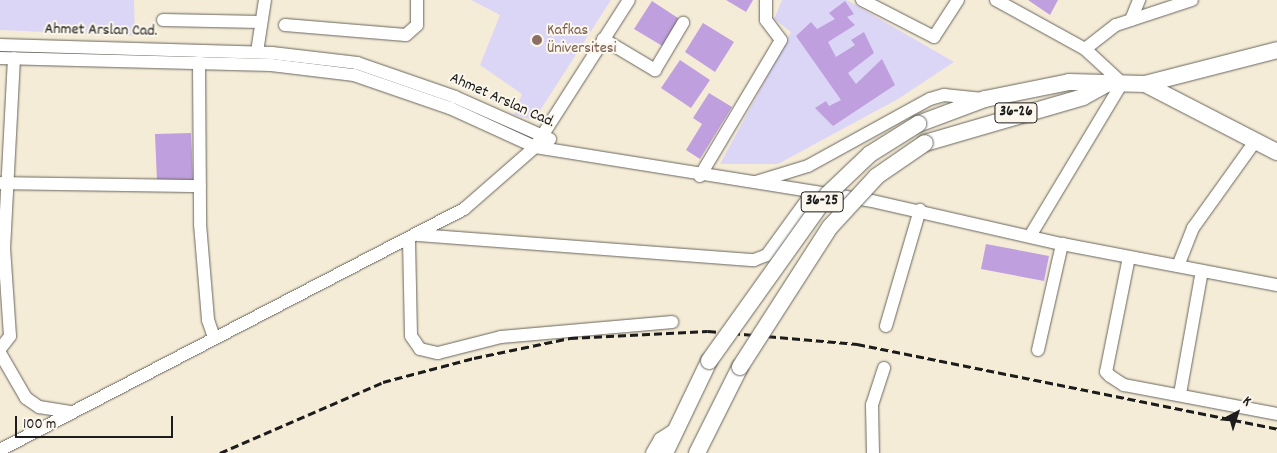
<!DOCTYPE html>
<meta charset="utf-8">
<style>
body{margin:0}
#map{position:relative;width:1277px;height:453px;overflow:hidden;background:#f5ecd7;font-family:Dekko,sans-serif}
div>[style]{position:absolute}
[style*='--x']{left:calc(var(--x)*1px);top:calc(var(--y)*1px);width:calc(var(--w)*1px);rotate:calc(var(--a)*1deg)}
.built>*{inset:0;background:#dcd6f6}
.building>*{inset:0;background:#bf9fdd}
.roads{filter:drop-shadow(0 0 1px #68655d) drop-shadow(0 0 1px #68655d)}
.minor>*{height:12px;margin:-6px;padding:0 6px;transform-origin:6px;border-radius:6px;background:#fff}
.major>*{height:16px;margin:-8px;padding:0 8px;transform-origin:8px;border-radius:8px;background:#fff}
.rail>*{height:3px;margin-top:-1.5px;transform-origin:0;background:repeating-linear-gradient(90deg,#1c1c1c 0 8px,transparent 0 12px)}
.bridges{filter:drop-shadow(0 0 1px #68655d) drop-shadow(0 0 1px #68655d)}
.major-bridge>*{height:16px;margin:-8px;padding:0 8px;transform-origin:8px;border-radius:8px;background:#fff}
.dots>*{width:14px;height:14px;translate:-50% -50%;box-sizing:border-box;border:2px solid #fbf7ec;border-radius:50%}
span{translate:-50% -50%;white-space:nowrap;text-align:center;line-height:1.15;-webkit-text-stroke:4px #fbf7ec;paint-order:stroke}
.shield-label span{padding:1px 4px;background:#fbf7ec;border:1px solid;border-radius:4px;-webkit-text-stroke-width:0}
.shield-label{font-size:15px;color:#1c1c1c;font-weight:700}
.street-label{font-size:16px;color:#1c1c1c}
.education-label{font-size:16px;color:#785e54}
.left{translate:0 -50%;text-align:left}
.north{position:absolute;left:1212px;top:388px;width:50px;height:50px;-webkit-text-stroke:4px #fbf7ec;paint-order:stroke;rotate:40deg;font-size:14px;font-weight:700;line-height:20px;text-align:center;color:#1c1c1c}
.north::after{content:'';display:block;margin:auto;width:18px;height:22px;background:#1c1c1c;clip-path:polygon(50% 0,100% 100%,50% 72%,0 100%)}
.scale{position:absolute;left:15px;top:416px;width:158px;height:22px;box-sizing:border-box;border:2px solid #1c1c1c;border-top:0;padding-left:6px;font-size:15px;line-height:18px;white-space:nowrap;color:#1c1c1c;-webkit-text-stroke:4px #fbf7ec;paint-order:stroke}
</style>
<div id="map">
<div class="built">
<div style="clip-path:polygon(0 0,134px 0,135px 36px,0 30px)"></div>
<div style="clip-path:polygon(471px 0,611px 0,534px 120px,514px 115px,522px 94px,480px 65px,500px 15px)"></div>
<div style="clip-path:polygon(782px 0,847px 0,954px 62px,898px 99px,778px 164px,720px 164px,791px 32px,774px 19px)"></div>
</div>
<div class="building">
<div style="clip-path:polygon(726px 0,753px 0,746px 12px)"></div>
<div style="clip-path:polygon(1028px 0,1058px 0,1050px 15px)"></div>
<div style="clip-path:polygon(652px 1px,681px 20px,664px 47px,634px 29px)"></div>
<div style="clip-path:polygon(845px 1px,854px 14px,847px 17px,855px 25px,828px 42px,836px 57px,855px 45px,851px 40px,864px 32px,874px 53px,848px 73px,856px 84px,882px 59px,895px 85px,833px 126px,815px 108px,826px 101px,829px 106px,841px 100px,796px 36px,811px 22px,817px 29px,835px 19px,829px 13px)"></div>
<div style="clip-path:polygon(703px 23px,734px 42px,715px 72px,685px 52px)"></div>
<div style="clip-path:polygon(680px 60px,710px 80px,691px 108px,661px 88px)"></div>
<div style="clip-path:polygon(709px 93px,732px 107px,700px 159px,686px 150px,702px 124px,693px 118px)"></div>
<div style="clip-path:polygon(191px 133px,193px 180px,157px 181px,155px 134px)"></div>
<div style="clip-path:polygon(986px 244px,1049px 256px,1044px 281px,981px 269px)"></div>
</div>
<div class="roads">
<div class="minor">
<div style="--x:862;--y:0;--w:81;--a:27.2"></div>
<div style="--x:934;--y:37;--w:44;--a:-57"></div>
<div style="--x:996;--y:0;--w:102;--a:28.8"></div>
<div style="--x:1085;--y:49;--w:50;--a:42.6"></div>
<div style="--x:1122;--y:83;--w:179;--a:121"></div>
<div style="--x:163;--y:20;--w:98;--a:1.2"></div>
<div style="--x:1131;--y:20;--w:22;--a:-68"></div>
<div style="--x:285;--y:25;--w:121;--a:4.7"></div>
<div style="--x:406;--y:35;--w:15;--a:-42"></div>
<div style="--x:417;--y:25;--w:25;--a:-90"></div>
<div style="--x:603;--y:39;--w:61;--a:30.8"></div>
<div style="--x:655;--y:70;--w:55;--a:-59.2"></div>
<div style="--x:0;--y:45;--w:272;--a:1.7"></div>
<div style="--x:272;--y:53;--w:86;--a:6.7"></div>
<div style="--x:357;--y:63;--w:104;--a:19.1"></div>
<div style="--x:455;--y:97;--w:104;--a:23.9"></div>
<div style="--x:1085;--y:49;--w:39;--a:-38"></div>
<div style="--x:1116;--y:25;--w:80;--a:-18.2"></div>
<div style="--x:257;--y:52;--w:53;--a:-81.3"></div>
<div style="--x:0;--y:58;--w:271;--a:1.5"></div>
<div style="--x:271;--y:65;--w:84;--a:6.9"></div>
<div style="--x:354;--y:75;--w:102;--a:19"></div>
<div style="--x:450;--y:108;--w:94;--a:24.6"></div>
<div style="--x:535;--y:147;--w:341;--a:9.1"></div>
<div style="--x:872;--y:201;--w:195;--a:12.8"></div>
<div style="--x:1062;--y:244;--w:219;--a:10.8"></div>
<div style="--x:199;--y:62;--w:162;--a:89.6"></div>
<div style="--x:200;--y:224;--w:96;--a:85.2"></div>
<div style="--x:208;--y:320;--w:18;--a:71"></div>
<div style="--x:700;--y:176;--w:158;--a:-59.2"></div>
<div style="--x:781;--y:40;--w:25;--a:-127"></div>
<div style="--x:766;--y:20;--w:20;--a:-90"></div>
<div style="--x:756;--y:182;--w:54;--a:-17.1"></div>
<div style="--x:808;--y:166;--w:139;--a:-28.8"></div>
<div style="--x:930;--y:99;--w:15;--a:-16"></div>
<div style="--x:944;--y:95;--w:39;--a:6"></div>
<div style="--x:0;--y:183;--w:200;--a:0.9"></div>
<div style="--x:418;--y:235;--w:337;--a:4.3"></div>
<div style="--x:754;--y:260;--w:14;--a:-21"></div>
<div style="--x:767;--y:255;--w:77;--a:-54"></div>
<div style="--x:409;--y:240;--w:96;--a:88.8"></div>
<div style="--x:411;--y:336;--w:16;--a:55"></div>
<div style="--x:420;--y:349;--w:18;--a:13"></div>
<div style="--x:438;--y:353;--w:65;--a:-14.3"></div>
<div style="--x:501;--y:337;--w:172;--a:-5"></div>
<div style="--x:1129;--y:257;--w:117;--a:101.3"></div>
<div style="--x:1106;--y:372;--w:6;--a:45"></div>
<div style="--x:1110;--y:376;--w:17;--a:33"></div>
<div style="--x:1124;--y:385;--w:156;--a:10.7"></div>
<div style="--x:1178;--y:266;--w:41;--a:-68.5"></div>
<div style="--x:1193;--y:228;--w:108;--a:-54.4"></div>
<div style="--x:886;--y:326;--w:121;--a:-73.7"></div>
<div style="--x:0;--y:349;--w:16;--a:-52"></div>
<div style="--x:10;--y:336;--w:87;--a:-93.9"></div>
<div style="--x:4;--y:249;--w:191;--a:-87"></div>
<div style="--x:1038;--y:350;--w:109;--a:-77.2"></div>
<div style="--x:0;--y:353;--w:52;--a:60"></div>
<div style="--x:26;--y:398;--w:16;--a:35"></div>
<div style="--x:39;--y:407;--w:30;--a:9"></div>
<div style="--x:1180;--y:394;--w:125;--a:-79.9"></div>
<div style="--x:0;--y:450;--w:523;--a:-27.45"></div>
<div style="--x:464;--y:209;--w:94;--a:-41.1"></div>
<div style="--x:535;--y:147;--w:174;--a:-57.4"></div>
<div style="--x:652;--y:453;--w:16;--a:-60"></div>
<div style="--x:660;--y:439;--w:17;--a:-33"></div>
<div style="--x:873;--y:453;--w:48;--a:-91.2"></div>
<div style="--x:872;--y:405;--w:39;--a:-72"></div>
</div>
<div class="major">
<div style="--x:1145;--y:84;--w:148;--a:27.3"></div>
<div style="--x:918;--y:124;--w:72;--a:-20.5"></div>
<div style="--x:985;--y:99;--w:86;--a:-11.4"></div>
<div style="--x:1069;--y:82;--w:76;--a:1.5"></div>
<div style="--x:1145;--y:84;--w:136;--a:-14.4"></div>
<div style="--x:925;--y:143;--w:165;--a:-16.2"></div>
<div style="--x:1083;--y:97;--w:26;--a:-29"></div>
<div style="--x:665;--y:453;--w:102;--a:-64.4"></div>
<div style="--x:697;--y:453;--w:96;--a:-63.4"></div>
</div>
</div>
<div class="rail">
<div style="--x:220;--y:453;--w:178;--a:-23.5"></div>
<div style="--x:383;--y:382;--w:94;--a:-14.8"></div>
<div style="--x:474;--y:358;--w:98;--a:-11.8"></div>
<div style="--x:570;--y:338;--w:138;--a:-2.9"></div>
<div style="--x:708;--y:331;--w:150;--a:5"></div>
<div style="--x:857;--y:344;--w:429;--a:11.4"></div>
</div>
<div class="bridges">
<div class="major-bridge">
<div style="--x:709;--y:361;--w:205;--a:-54.5"></div>
<div style="--x:828;--y:194;--w:58;--a:-43.6"></div>
<div style="--x:870;--y:154;--w:57;--a:-32"></div>
<div style="--x:740;--y:367;--w:166;--a:-57.3"></div>
<div style="--x:830;--y:227;--w:69;--a:-47.3"></div>
<div style="--x:877;--y:176;--w:58;--a:-34.5"></div>
</div>
</div>
<div class="dots">
<div style="left:537px;top:40px;background:#8d6e63"></div>
</div>
<div class="shield-label">
<span style="left:1016px;top:113px">36-26</span>
<span style="left:822px;top:202px">36-25</span>
</div>
<div class="street-label">
<span style="left:101px;top:31px;rotate:1deg">Ahmet Arslan Cad.</span>
<span style="left:502px;top:101px;rotate:24deg">Ahmet Arslan Cad.</span>
</div>
<div class="education-label">
<span class="left" style="left:547px;top:40px">Kafkas<br>Üniversitesi</span>
</div>
<div class="north">K</div>
<div class="scale">100 m</div>
</div>
